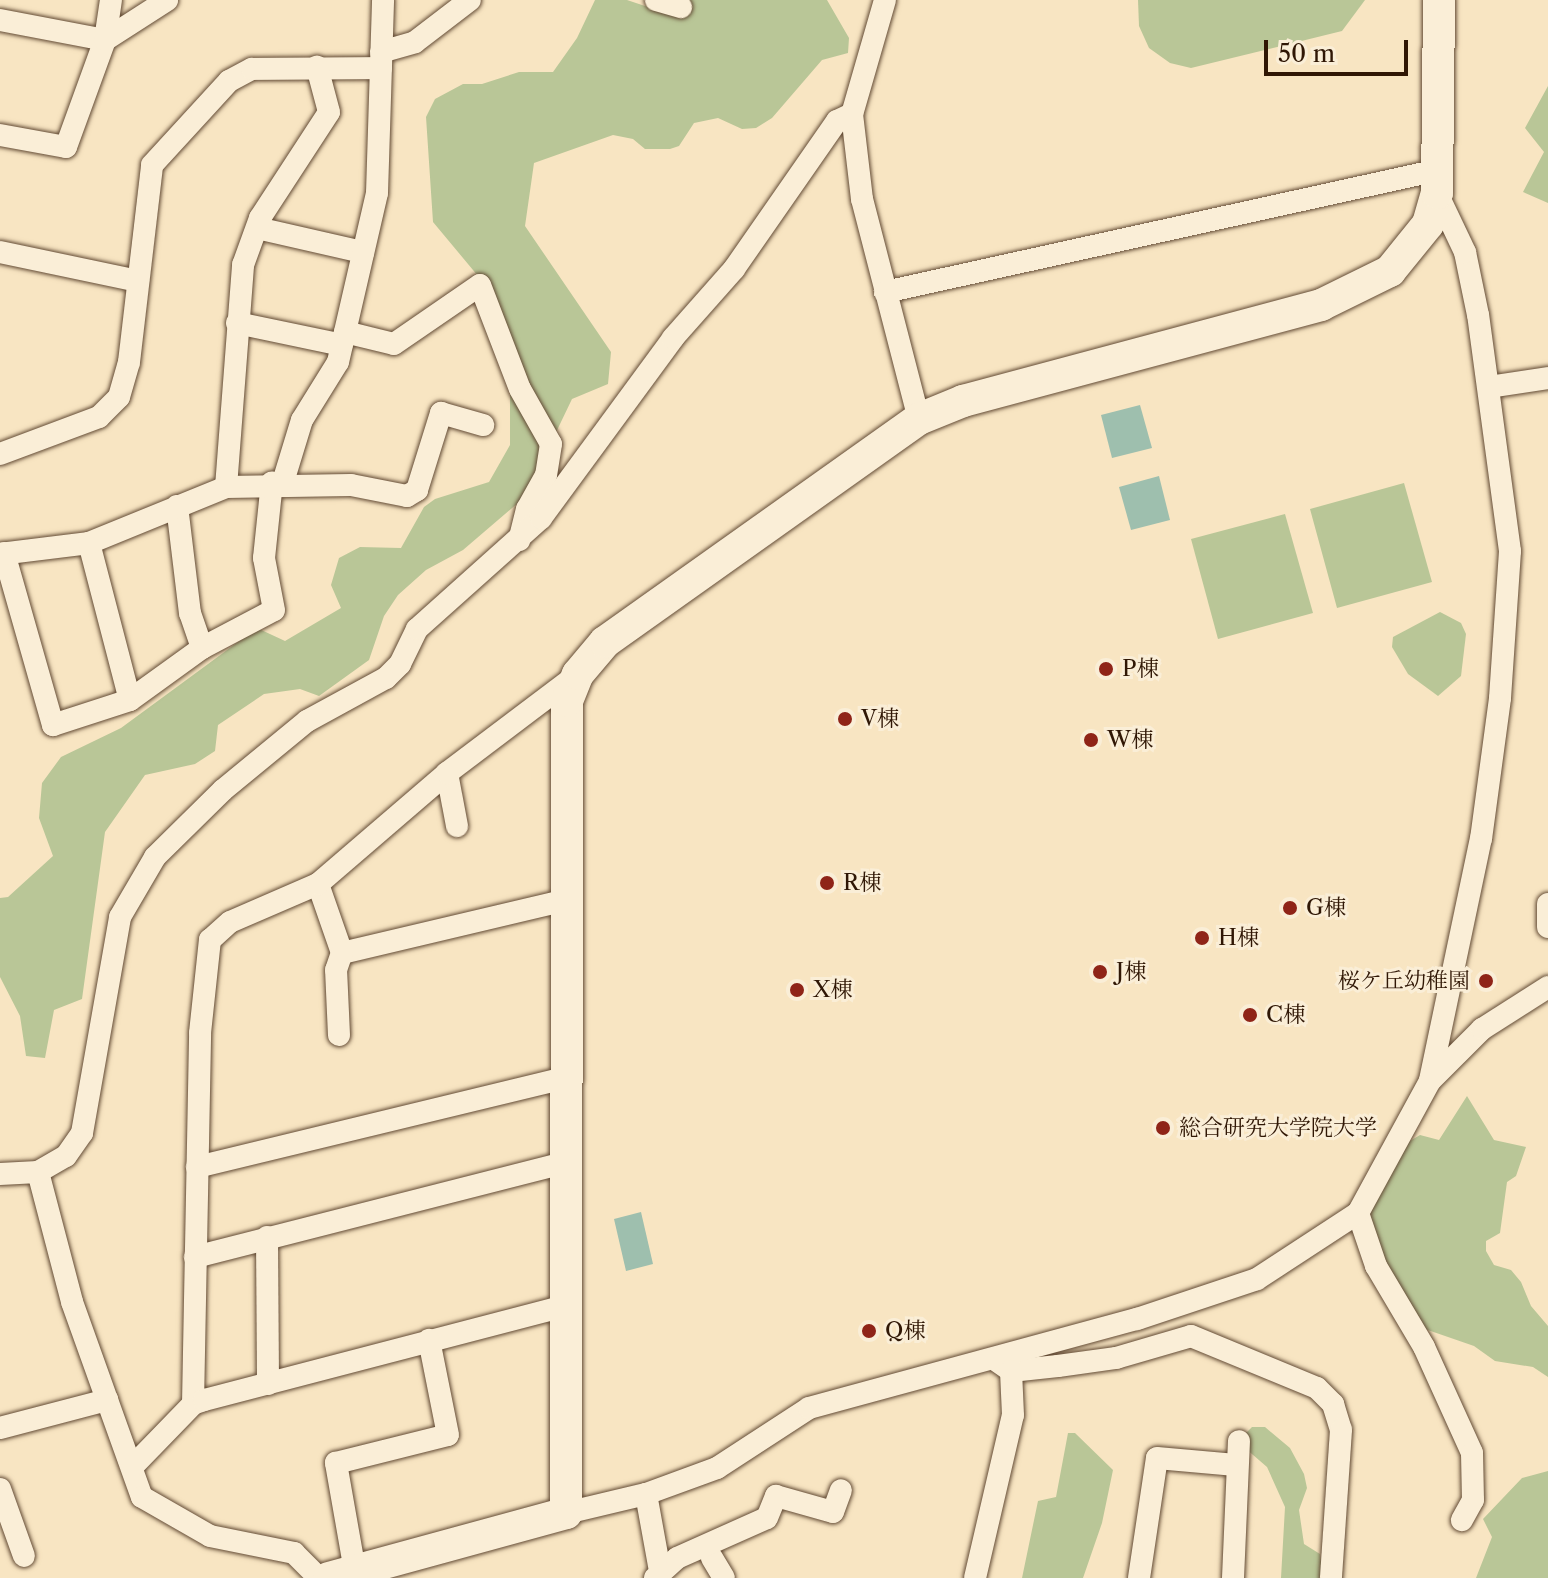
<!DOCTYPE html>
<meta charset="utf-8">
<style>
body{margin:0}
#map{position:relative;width:1548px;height:1578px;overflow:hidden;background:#f8e5c2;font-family:"Libre Caslon Text","Noto Serif JP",serif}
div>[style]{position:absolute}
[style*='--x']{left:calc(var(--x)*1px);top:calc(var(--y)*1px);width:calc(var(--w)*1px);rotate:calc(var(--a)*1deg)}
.green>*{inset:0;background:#b9c697}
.water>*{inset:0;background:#9ebfae}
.roads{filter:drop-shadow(0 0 2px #624a34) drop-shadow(0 0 2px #624a34)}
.street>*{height:22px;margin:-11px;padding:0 11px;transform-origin:11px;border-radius:11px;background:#faeed7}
.secondary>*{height:32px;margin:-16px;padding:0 16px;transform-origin:16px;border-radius:16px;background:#faeed7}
.dots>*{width:22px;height:22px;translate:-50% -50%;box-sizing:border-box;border:4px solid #faeed7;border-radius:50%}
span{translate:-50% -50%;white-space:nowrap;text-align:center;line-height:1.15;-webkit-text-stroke:6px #faeed7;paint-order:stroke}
.poi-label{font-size:22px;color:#301705}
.left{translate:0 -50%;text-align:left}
.right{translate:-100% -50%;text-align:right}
.scale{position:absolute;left:1264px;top:40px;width:144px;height:36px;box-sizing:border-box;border:4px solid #301705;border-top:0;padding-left:10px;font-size:24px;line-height:28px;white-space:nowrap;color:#301705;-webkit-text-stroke:6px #faeed7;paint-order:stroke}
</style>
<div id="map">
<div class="green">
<div style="clip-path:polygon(595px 0,627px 0,651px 8px,678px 0,827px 0,849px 38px,848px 53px,822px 60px,772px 118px,756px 128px,742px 129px,718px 118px,694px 123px,679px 146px,670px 149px,645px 149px,633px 139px,613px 135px,534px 163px,525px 226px,611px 352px,608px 384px,572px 399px,525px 497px,463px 550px,426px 570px,398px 595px,384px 616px,369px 660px,319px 696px,300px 689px,264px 694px,218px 725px,215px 751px,195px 764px,145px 775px,105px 832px,82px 999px,54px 1010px,45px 1058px,26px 1056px,20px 1016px,0 977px,0 898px,8px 897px,53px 856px,39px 818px,42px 783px,61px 757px,121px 728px,257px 628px,285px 641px,341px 608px,331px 585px,339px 558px,360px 547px,401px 548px,424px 507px,435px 499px,489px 482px,510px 445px,510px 343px,478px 276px,433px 222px,426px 117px,435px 99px,463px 84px,482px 84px,519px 72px,553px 72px,577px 38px)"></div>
<div style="clip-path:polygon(1138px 0,1365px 0,1342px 31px,1191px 68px,1170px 63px,1149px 48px,1139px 26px)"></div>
<div style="clip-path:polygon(1548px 86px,1548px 203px,1523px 192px,1544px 152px,1525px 128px)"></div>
<div style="clip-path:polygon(1404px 483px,1432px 582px,1337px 608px,1310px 509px)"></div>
<div style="clip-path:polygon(1285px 514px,1313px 613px,1218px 639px,1191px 539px)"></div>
<div style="clip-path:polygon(1440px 612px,1461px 623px,1466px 634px,1461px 676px,1438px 696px,1408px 674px,1392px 647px,1393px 637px)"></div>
<div style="clip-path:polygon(1467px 1096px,1494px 1140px,1526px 1147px,1516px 1176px,1507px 1182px,1500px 1233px,1486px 1241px,1486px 1251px,1494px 1265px,1511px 1270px,1521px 1282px,1531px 1306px,1548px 1326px,1548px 1377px,1533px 1367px,1495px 1361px,1474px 1346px,1422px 1328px,1380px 1261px,1368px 1212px,1405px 1144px,1420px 1135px,1439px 1140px)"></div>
<div style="clip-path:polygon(1252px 1427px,1265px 1427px,1290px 1448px,1304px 1474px,1307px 1488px,1299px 1510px,1304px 1544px,1320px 1554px,1323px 1578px,1281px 1578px,1285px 1507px,1267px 1467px,1245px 1448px,1245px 1434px)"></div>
<div style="clip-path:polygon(1068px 1433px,1075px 1433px,1113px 1470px,1102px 1523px,1083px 1578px,1022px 1578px,1038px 1501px,1056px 1497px)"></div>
<div style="clip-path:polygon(1548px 1471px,1548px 1578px,1476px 1578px,1492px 1537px,1483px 1519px,1522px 1478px)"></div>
</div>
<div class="water">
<div style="clip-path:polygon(1140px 405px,1152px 448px,1112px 458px,1101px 415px)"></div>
<div style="clip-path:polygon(1159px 476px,1170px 520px,1131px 530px,1119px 487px)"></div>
<div style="clip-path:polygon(641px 1212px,653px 1264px,626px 1271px,614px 1219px)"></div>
</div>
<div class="roads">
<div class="street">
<div style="--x:656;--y:0;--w:26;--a:16"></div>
<div style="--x:885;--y:0;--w:119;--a:106.1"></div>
<div style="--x:852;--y:114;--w:86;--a:83.3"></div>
<div style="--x:862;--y:199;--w:227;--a:75.5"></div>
<div style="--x:0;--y:20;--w:107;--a:10.8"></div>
<div style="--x:105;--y:40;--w:74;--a:-32.8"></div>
<div style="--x:381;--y:52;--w:35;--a:-16"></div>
<div style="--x:415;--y:42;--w:69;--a:-37.4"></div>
<div style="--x:0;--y:135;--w:67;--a:10.3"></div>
<div style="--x:66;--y:147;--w:114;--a:-70"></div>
<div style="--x:105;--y:40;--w:40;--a:-81.5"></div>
<div style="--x:257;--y:228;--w:109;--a:12.8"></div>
<div style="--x:0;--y:252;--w:141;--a:11.9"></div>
<div style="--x:885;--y:292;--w:566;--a:-12.44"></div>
<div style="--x:237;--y:323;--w:107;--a:11.8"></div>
<div style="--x:345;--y:332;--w:50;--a:13.8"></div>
<div style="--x:394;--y:344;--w:104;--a:-34.5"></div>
<div style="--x:480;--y:285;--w:111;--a:69"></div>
<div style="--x:520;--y:389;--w:63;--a:60.6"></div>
<div style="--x:551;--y:444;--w:31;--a:99"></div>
<div style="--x:546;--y:475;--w:39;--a:119"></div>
<div style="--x:527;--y:509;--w:32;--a:104"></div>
<div style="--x:1489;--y:387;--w:60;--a:-8.7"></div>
<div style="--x:0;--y:454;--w:106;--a:-20.5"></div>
<div style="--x:99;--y:417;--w:28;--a:-45"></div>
<div style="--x:119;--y:397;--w:36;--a:-74"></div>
<div style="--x:129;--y:362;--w:198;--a:-83.3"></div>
<div style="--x:152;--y:165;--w:114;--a:-47.5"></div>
<div style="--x:229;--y:81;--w:26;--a:-28"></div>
<div style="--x:252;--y:69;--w:129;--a:-0.4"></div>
<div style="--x:283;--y:482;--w:65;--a:-73"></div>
<div style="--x:302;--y:420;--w:68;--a:-58.2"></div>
<div style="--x:338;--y:362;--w:173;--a:-77"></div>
<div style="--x:377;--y:193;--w:193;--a:-88.2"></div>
<div style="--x:226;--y:487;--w:223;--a:-85.6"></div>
<div style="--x:243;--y:265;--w:50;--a:-70.1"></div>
<div style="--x:260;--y:218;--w:126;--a:-56.9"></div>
<div style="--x:329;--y:112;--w:47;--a:-104.9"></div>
<div style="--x:177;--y:506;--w:108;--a:83.1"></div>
<div style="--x:190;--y:613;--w:37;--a:71"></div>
<div style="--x:89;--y:543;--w:162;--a:75.4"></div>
<div style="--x:4;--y:553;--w:179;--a:74.1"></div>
<div style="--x:53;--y:725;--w:81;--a:-18"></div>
<div style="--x:130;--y:700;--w:89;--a:-35.8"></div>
<div style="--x:202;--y:648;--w:81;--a:-27.8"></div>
<div style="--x:274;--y:610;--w:53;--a:-100.9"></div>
<div style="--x:264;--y:558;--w:76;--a:-84"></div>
<div style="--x:0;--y:554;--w:90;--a:-7"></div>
<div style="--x:89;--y:543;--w:148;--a:-22.2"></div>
<div style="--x:226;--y:487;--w:125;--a:-0.9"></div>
<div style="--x:351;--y:485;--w:57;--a:11.1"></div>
<div style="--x:407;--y:496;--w:12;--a:-31"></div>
<div style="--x:417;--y:490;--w:81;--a:-72.7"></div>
<div style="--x:441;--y:413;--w:44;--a:15.9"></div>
<div style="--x:447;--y:773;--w:54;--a:79.3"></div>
<div style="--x:318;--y:884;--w:73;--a:70.8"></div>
<div style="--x:342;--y:953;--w:230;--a:-13.3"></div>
<div style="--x:1548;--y:904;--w:23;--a:90"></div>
<div style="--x:339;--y:1035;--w:65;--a:-92.6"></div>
<div style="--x:336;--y:970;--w:18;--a:-71"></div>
<div style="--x:1430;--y:1080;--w:246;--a:-78.1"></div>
<div style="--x:1481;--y:839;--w:142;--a:-82.3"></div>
<div style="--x:1500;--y:698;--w:147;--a:-86.1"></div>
<div style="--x:1510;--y:551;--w:238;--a:-97.7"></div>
<div style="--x:1478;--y:315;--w:64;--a:-101.7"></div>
<div style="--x:1465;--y:252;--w:65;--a:-115.4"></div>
<div style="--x:197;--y:1167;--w:380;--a:-13.6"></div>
<div style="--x:38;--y:1172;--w:134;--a:75.3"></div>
<div style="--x:72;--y:1302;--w:207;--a:70.3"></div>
<div style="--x:142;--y:1497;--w:78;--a:29.8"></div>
<div style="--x:210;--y:1536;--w:86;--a:11.4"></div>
<div style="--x:294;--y:1553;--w:35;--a:45"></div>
<div style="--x:0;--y:1174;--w:38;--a:-3"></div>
<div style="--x:38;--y:1172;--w:32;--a:-30"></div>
<div style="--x:66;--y:1156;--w:28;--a:-55"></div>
<div style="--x:82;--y:1133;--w:219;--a:-80"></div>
<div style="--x:120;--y:917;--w:69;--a:-59.7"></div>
<div style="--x:155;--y:857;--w:95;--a:-44.6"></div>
<div style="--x:223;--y:790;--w:109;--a:-39.4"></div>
<div style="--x:307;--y:721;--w:90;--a:-28.6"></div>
<div style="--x:386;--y:678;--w:20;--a:-45"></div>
<div style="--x:400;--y:664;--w:39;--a:-64"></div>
<div style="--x:417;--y:629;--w:166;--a:-41.8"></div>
<div style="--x:541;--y:518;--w:223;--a:-53.7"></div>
<div style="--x:673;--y:338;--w:92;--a:-48.5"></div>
<div style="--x:734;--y:269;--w:180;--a:-55.2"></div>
<div style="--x:837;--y:121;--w:17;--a:-25"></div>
<div style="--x:1358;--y:1213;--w:56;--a:71.2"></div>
<div style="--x:1376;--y:1266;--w:94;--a:59.3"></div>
<div style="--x:1424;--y:1347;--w:116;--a:65.6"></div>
<div style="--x:1472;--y:1453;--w:47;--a:88.8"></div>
<div style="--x:1473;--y:1500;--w:23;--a:119"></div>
<div style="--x:267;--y:1237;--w:147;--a:89.6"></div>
<div style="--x:195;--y:1257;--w:382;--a:-14.3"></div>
<div style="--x:994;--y:1359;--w:21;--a:35"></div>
<div style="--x:1011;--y:1371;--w:47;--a:-6.1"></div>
<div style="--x:1058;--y:1366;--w:59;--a:-7.9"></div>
<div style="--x:1116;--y:1358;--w:78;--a:-16.3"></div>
<div style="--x:1191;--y:1336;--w:136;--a:22.4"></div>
<div style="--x:1317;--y:1388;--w:23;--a:45"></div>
<div style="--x:1333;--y:1404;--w:27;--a:73"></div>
<div style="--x:1341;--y:1430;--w:148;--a:93.9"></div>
<div style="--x:193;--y:1404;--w:371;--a:-88.9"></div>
<div style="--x:200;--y:1033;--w:94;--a:-83.9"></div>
<div style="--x:210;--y:940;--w:27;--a:-42"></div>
<div style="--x:230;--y:922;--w:96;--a:-23.4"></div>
<div style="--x:318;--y:884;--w:170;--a:-40.7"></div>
<div style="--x:447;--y:773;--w:164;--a:-37.1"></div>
<div style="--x:0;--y:1428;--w:111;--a:-14.7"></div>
<div style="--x:133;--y:1466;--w:86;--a:-45.9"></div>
<div style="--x:193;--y:1404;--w:12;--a:-20"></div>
<div style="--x:204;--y:1400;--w:376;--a:-14.6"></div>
<div style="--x:0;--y:1489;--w:71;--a:70.3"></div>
<div style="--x:646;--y:1494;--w:78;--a:79.7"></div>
<div style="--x:566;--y:1513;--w:82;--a:-13.4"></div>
<div style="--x:646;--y:1494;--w:76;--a:-20.1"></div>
<div style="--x:717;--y:1468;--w:110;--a:-33.1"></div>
<div style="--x:809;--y:1408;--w:340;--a:-15.2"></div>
<div style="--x:1137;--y:1319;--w:126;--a:-18.4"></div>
<div style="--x:1257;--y:1279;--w:121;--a:-33.2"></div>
<div style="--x:1358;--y:1213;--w:150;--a:-61.4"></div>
<div style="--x:1430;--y:1081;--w:74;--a:-45"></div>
<div style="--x:1482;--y:1029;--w:78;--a:-32.5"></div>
<div style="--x:712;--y:1558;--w:23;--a:59"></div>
<div style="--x:355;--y:1571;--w:110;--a:-100"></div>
<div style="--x:336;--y:1463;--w:115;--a:-14"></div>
<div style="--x:448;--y:1435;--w:97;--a:-101.3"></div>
<div style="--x:655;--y:1578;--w:30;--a:-42"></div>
<div style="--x:677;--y:1558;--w:98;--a:-24"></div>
<div style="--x:767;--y:1518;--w:24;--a:-68"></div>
<div style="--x:776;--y:1496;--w:59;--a:15.7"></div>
<div style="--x:833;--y:1512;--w:23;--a:-70"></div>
<div style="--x:975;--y:1578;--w:167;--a:-76.9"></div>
<div style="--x:1013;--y:1415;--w:44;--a:-92.6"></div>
<div style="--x:1139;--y:1578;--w:121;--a:-81.5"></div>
<div style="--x:1157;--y:1458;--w:79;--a:5.1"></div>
<div style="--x:1233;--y:1578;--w:137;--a:-87.5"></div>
</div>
<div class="secondary">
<div style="--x:329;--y:1578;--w:246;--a:-15.3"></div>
<div style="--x:566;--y:1513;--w:812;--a:-89.93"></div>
<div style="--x:567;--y:701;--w:29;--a:-68"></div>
<div style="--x:578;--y:674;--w:42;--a:-49.8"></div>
<div style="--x:605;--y:642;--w:385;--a:-35.4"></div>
<div style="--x:919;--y:419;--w:48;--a:-22.2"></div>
<div style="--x:963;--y:401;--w:371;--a:-15"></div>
<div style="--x:1321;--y:305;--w:77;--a:-26.2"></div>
<div style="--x:1390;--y:271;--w:60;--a:-51"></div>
<div style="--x:1428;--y:224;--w:32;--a:-74"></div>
<div style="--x:1437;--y:193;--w:193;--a:-89.4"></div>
</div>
</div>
<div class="dots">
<div style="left:1106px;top:669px;background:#8f2418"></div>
<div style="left:845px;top:719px;background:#8f2418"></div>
<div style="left:1091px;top:740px;background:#8f2418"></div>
<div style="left:827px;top:883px;background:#8f2418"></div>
<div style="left:1290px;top:908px;background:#8f2418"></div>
<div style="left:1202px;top:938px;background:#8f2418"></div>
<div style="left:1100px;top:972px;background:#8f2418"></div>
<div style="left:1486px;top:981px;background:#8f2418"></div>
<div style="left:797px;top:990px;background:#8f2418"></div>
<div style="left:1250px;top:1015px;background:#8f2418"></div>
<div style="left:1163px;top:1128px;background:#8f2418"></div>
<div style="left:869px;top:1331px;background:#8f2418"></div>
</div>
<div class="poi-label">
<span class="left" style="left:1122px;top:669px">P棟</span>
<span class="left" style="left:861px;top:719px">V棟</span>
<span class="left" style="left:1107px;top:740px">W棟</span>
<span class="left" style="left:843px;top:883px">R棟</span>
<span class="left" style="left:1306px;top:908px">G棟</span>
<span class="left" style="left:1218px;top:938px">H棟</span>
<span class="left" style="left:1116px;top:972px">J棟</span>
<span class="right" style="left:1470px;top:981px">桜ケ丘幼稚園</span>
<span class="left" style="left:813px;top:990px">X棟</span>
<span class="left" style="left:1266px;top:1015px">C棟</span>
<span class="left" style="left:1179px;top:1128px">総合研究大学院大学</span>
<span class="left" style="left:885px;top:1331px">Q棟</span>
</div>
<div class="scale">50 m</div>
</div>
